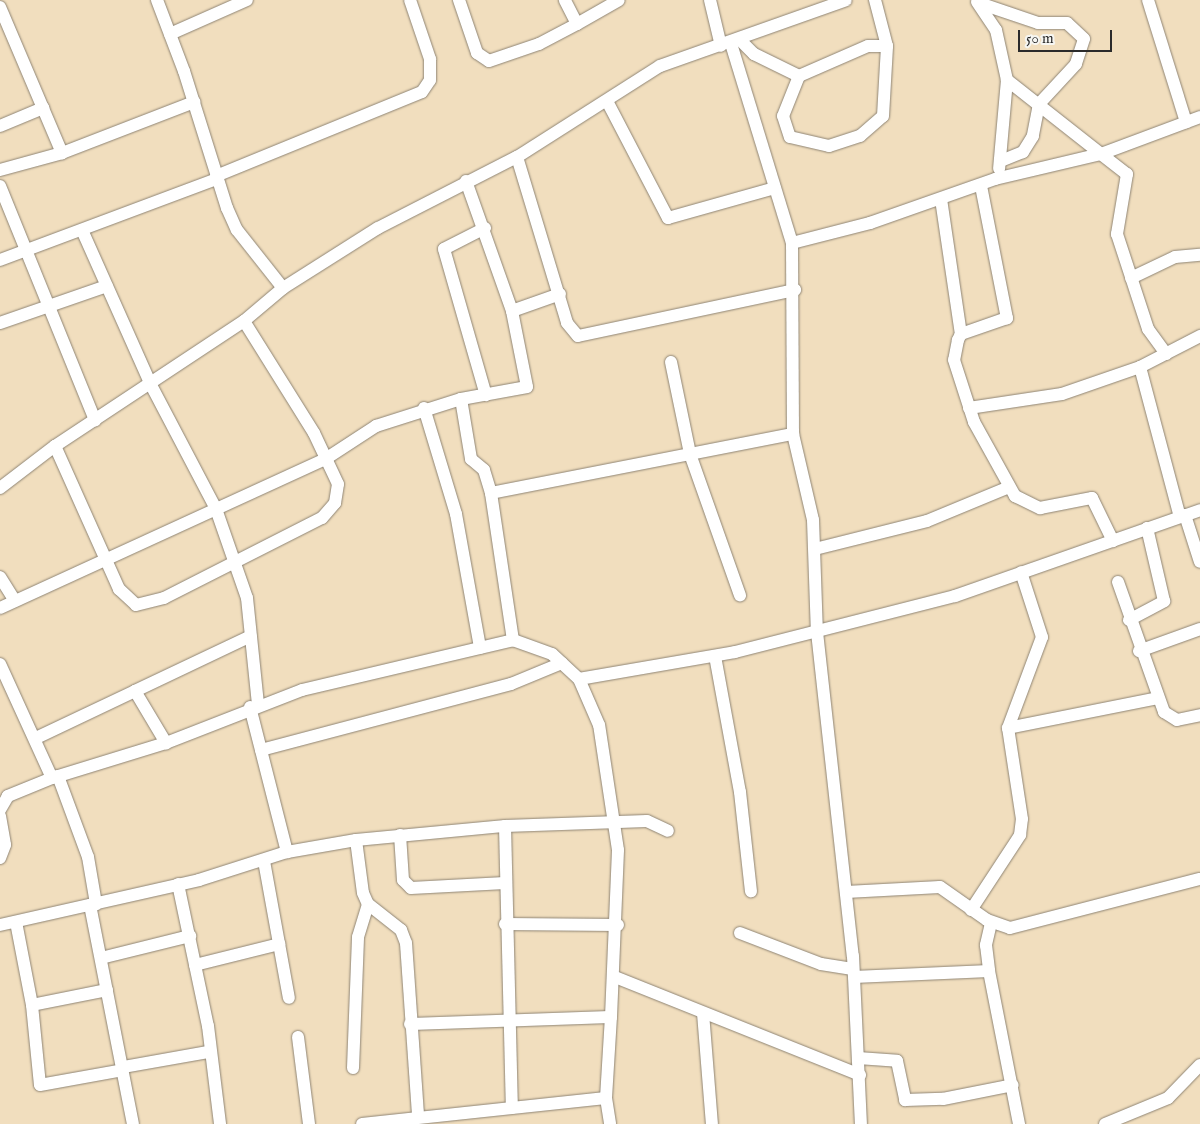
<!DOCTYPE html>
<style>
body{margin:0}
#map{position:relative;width:1200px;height:1124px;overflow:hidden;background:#f1debe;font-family:"IM FELL English",serif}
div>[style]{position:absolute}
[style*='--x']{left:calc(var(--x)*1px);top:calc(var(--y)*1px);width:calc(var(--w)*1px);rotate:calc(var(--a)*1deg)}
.roads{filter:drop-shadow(0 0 1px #8e8474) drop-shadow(0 0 1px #8e8474)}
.minor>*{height:12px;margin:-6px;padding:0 6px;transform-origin:6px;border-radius:6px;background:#fff}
span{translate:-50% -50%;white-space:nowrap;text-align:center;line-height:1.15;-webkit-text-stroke:4.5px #f6f6f2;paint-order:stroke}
.scale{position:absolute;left:1018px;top:30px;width:94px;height:22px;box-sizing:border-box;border:2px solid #2b2b2b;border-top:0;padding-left:6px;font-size:15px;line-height:18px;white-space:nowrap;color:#2b2b2b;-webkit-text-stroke:4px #f6f6f2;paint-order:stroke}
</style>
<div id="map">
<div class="roads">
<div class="minor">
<div style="--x:157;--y:0;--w:76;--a:69.2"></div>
<div style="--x:184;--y:71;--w:144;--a:72.6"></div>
<div style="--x:227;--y:208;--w:24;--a:66"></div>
<div style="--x:237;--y:230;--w:74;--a:51.6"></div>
<div style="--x:459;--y:0;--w:56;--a:71.2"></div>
<div style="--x:477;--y:53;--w:14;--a:34"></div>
<div style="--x:489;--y:61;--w:53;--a:-18.8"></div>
<div style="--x:539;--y:44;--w:43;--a:-27.8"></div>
<div style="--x:577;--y:24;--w:27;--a:-117"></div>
<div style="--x:710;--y:0;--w:47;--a:76.6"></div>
<div style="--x:1148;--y:0;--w:128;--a:72.7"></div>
<div style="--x:977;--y:2;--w:34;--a:56"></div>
<div style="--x:996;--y:30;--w:51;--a:77.6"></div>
<div style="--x:1007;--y:80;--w:89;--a:95.1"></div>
<div style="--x:979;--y:3;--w:62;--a:18.7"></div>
<div style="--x:1038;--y:23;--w:29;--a:0"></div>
<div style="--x:1067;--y:23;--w:23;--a:43"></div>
<div style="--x:1084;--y:39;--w:26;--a:108"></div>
<div style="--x:1076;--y:64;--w:54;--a:132.8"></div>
<div style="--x:1039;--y:104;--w:33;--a:101"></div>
<div style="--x:1033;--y:136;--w:19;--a:122"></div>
<div style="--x:1023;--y:152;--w:24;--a:158"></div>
<div style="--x:0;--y:7;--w:159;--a:67"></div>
<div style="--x:577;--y:24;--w:48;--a:-29.7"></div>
<div style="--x:170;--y:34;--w:84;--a:-23.8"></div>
<div style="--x:740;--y:40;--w:20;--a:45"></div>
<div style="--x:754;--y:54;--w:50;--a:26.1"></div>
<div style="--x:799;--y:76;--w:43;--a:111.8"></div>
<div style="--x:783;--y:116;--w:22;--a:72"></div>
<div style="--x:790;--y:137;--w:40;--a:13"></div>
<div style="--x:829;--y:146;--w:33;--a:-18"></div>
<div style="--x:860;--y:136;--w:30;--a:-41"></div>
<div style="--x:883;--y:116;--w:70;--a:-86.7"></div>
<div style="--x:887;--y:46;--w:48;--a:-104.6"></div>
<div style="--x:799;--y:76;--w:75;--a:-23.5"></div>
<div style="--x:868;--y:46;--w:19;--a:0"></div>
<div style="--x:607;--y:101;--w:132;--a:62.5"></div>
<div style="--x:668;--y:218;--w:111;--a:-15.7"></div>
<div style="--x:0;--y:126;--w:47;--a:-22.7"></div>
<div style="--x:1101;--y:154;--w:33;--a:38"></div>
<div style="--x:1127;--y:174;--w:61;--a:99.5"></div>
<div style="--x:1117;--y:234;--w:100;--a:71.9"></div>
<div style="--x:1148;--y:329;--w:31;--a:54"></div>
<div style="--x:1101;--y:154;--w:106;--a:-20.5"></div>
<div style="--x:517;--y:157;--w:173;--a:73.2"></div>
<div style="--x:567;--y:323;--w:17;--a:50"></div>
<div style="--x:578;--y:336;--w:222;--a:-12"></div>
<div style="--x:0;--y:170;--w:64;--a:-15.3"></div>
<div style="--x:62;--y:153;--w:142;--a:-21.1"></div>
<div style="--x:216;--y:176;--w:222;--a:-22.2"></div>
<div style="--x:422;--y:92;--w:14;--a:-56"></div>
<div style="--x:430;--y:80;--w:21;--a:-90"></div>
<div style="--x:430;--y:59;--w:62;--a:-108.7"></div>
<div style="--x:466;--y:181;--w:138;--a:70.5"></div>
<div style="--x:0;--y:186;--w:253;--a:67.9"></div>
<div style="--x:981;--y:186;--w:135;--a:78.9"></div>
<div style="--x:1007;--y:318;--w:49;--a:160.8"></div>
<div style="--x:961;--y:334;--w:7;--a:117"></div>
<div style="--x:958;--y:340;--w:20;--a:101"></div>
<div style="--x:954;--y:360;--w:65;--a:72.1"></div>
<div style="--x:974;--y:422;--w:85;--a:61"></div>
<div style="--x:1015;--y:496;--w:28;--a:26"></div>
<div style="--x:1040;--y:508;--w:53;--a:-10.9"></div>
<div style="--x:1092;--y:498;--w:48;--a:64"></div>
<div style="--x:941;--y:199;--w:136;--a:81.6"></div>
<div style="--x:485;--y:228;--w:46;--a:152.9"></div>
<div style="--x:444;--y:249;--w:152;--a:74"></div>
<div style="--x:82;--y:230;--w:170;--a:66"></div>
<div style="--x:151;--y:385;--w:140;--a:62.3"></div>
<div style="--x:216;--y:509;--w:94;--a:70.8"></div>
<div style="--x:247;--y:598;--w:107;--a:84.1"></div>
<div style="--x:792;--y:243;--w:81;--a:-14.4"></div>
<div style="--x:870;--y:223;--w:133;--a:-19.4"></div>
<div style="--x:995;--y:179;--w:109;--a:-13.3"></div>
<div style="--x:1101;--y:154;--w:120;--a:-141.8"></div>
<div style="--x:0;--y:260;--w:232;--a:-20.5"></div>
<div style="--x:1131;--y:278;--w:49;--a:-25.5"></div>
<div style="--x:1175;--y:257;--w:25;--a:-5"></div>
<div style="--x:560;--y:294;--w:51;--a:160.5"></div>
<div style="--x:512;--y:311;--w:77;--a:78.8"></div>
<div style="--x:527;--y:387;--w:67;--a:169.7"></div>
<div style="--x:461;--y:399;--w:61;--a:80.5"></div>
<div style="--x:471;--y:459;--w:17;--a:40"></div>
<div style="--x:484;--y:470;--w:24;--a:73"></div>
<div style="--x:491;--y:493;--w:149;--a:81.5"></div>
<div style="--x:513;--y:640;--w:41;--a:19.7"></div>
<div style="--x:552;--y:654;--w:37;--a:43"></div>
<div style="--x:579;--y:679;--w:158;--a:-9.8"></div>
<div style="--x:735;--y:652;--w:227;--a:-14.3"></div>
<div style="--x:955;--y:596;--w:260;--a:-19.3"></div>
<div style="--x:0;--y:323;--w:113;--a:-19.1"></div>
<div style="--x:671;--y:362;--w:94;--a:78.3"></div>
<div style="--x:690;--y:454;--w:150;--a:70.5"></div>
<div style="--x:1140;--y:367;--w:155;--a:75.1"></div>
<div style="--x:424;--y:408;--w:111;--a:73.2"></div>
<div style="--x:456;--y:514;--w:136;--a:79.8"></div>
<div style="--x:969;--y:408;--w:94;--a:-8.6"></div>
<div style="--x:1062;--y:394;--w:83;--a:-19.1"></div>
<div style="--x:1140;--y:367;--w:68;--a:-27.3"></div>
<div style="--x:793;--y:434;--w:88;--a:76.9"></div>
<div style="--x:813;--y:520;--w:112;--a:88"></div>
<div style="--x:817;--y:632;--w:326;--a:83.7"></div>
<div style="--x:853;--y:956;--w:168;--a:87.3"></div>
<div style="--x:55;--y:446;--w:157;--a:65.9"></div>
<div style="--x:119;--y:589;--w:23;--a:43"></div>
<div style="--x:136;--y:605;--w:29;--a:-14"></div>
<div style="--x:164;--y:598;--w:177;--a:-26.9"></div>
<div style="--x:322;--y:518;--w:20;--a:-49"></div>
<div style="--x:335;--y:503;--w:19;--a:-81"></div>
<div style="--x:338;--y:484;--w:56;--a:-115.2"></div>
<div style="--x:314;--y:433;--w:132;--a:-122"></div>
<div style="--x:0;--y:488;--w:69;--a:-37.4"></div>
<div style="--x:55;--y:446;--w:227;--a:-33.5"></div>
<div style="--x:244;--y:321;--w:51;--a:-40.2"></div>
<div style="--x:283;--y:288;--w:112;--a:-32.3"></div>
<div style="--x:378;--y:228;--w:156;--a:-27.1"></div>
<div style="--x:517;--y:157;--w:169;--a:-32.5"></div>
<div style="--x:660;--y:66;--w:197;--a:-19.5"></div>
<div style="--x:491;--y:493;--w:308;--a:-11.1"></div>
<div style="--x:793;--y:434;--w:191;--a:-90.3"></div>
<div style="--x:792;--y:243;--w:209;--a:-107"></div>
<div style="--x:1185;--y:515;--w:49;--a:72.3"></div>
<div style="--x:815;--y:549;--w:115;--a:-14"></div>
<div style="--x:927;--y:521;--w:89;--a:-22.5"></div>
<div style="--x:0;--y:577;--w:28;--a:58"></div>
<div style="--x:1118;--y:582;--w:138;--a:70.5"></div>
<div style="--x:1164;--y:712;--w:15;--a:32"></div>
<div style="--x:1177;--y:720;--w:24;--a:-12"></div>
<div style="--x:0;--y:608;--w:360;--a:-24.6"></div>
<div style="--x:327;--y:458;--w:59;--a:-33.1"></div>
<div style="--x:376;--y:426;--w:89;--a:-17.6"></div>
<div style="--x:1129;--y:620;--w:40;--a:-28"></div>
<div style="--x:1164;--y:601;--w:75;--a:-103.1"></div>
<div style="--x:1139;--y:651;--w:65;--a:-19.8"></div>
<div style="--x:715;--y:656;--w:138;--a:79.6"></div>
<div style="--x:740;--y:792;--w:100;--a:83.7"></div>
<div style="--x:0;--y:664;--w:125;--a:65.5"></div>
<div style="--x:52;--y:778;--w:48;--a:157.8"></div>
<div style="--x:8;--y:796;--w:16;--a:120"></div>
<div style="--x:135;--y:691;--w:128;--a:-25.4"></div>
<div style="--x:250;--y:707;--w:150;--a:75.7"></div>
<div style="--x:1008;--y:728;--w:153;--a:-11.3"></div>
<div style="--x:36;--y:738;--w:110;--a:-25.4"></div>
<div style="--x:135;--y:691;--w:61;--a:59.2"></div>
<div style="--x:261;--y:750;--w:259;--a:-14.8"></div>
<div style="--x:511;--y:684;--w:55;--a:-22.4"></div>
<div style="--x:58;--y:776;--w:86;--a:69.7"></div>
<div style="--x:88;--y:857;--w:48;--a:80.3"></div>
<div style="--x:52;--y:778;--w:119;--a:-17.1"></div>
<div style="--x:166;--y:743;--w:146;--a:-21.3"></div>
<div style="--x:302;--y:690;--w:217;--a:-13.3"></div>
<div style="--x:0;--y:816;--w:29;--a:80"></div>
<div style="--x:5;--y:845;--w:14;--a:111"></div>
<div style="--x:505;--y:826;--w:282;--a:88.6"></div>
<div style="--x:400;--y:835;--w:45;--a:86.2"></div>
<div style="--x:403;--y:880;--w:11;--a:45"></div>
<div style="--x:411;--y:888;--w:94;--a:-3"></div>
<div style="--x:356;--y:840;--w:150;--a:-5.4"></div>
<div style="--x:505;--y:826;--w:142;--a:-2"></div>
<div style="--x:647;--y:821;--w:23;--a:25"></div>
<div style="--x:264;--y:861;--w:139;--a:79.7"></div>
<div style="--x:178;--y:884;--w:145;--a:78.1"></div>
<div style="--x:208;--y:1026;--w:99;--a:83"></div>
<div style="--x:846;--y:892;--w:94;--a:-3"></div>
<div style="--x:940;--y:887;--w:57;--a:35.1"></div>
<div style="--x:987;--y:920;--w:24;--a:19"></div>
<div style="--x:1010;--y:928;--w:196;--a:-14.5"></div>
<div style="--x:90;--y:905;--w:223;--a:78.9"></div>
<div style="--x:971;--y:910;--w:90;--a:-56.8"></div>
<div style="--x:1020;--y:835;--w:16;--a:-83"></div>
<div style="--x:1022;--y:819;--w:92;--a:-98.7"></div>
<div style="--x:1008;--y:728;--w:97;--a:-69.5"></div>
<div style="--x:1042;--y:637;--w:68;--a:-107.9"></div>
<div style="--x:16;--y:922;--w:85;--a:79.1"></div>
<div style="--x:991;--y:923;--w:23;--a:103"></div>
<div style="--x:986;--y:945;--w:26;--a:83"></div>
<div style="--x:989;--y:971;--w:156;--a:78.9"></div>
<div style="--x:505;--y:924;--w:113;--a:0.5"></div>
<div style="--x:0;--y:925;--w:204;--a:-12.7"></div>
<div style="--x:199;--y:880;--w:92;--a:-17.7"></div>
<div style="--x:287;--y:852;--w:70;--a:-9.9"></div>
<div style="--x:356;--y:840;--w:53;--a:82.5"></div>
<div style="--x:363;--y:893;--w:12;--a:66"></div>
<div style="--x:368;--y:904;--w:42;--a:38.2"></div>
<div style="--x:401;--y:930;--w:14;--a:69"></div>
<div style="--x:406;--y:943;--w:173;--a:86"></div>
<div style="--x:740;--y:933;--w:87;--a:20.9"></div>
<div style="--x:821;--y:964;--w:32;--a:9"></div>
<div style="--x:101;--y:958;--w:92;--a:-13.9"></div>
<div style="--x:195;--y:965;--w:87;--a:-14"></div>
<div style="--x:615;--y:977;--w:264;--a:21.8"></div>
<div style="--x:854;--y:977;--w:135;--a:-2.5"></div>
<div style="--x:107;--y:990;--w:76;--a:168.7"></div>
<div style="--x:32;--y:1005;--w:80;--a:84.3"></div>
<div style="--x:40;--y:1085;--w:84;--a:-10.2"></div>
<div style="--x:703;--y:1013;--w:111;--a:85.4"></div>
<div style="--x:410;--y:1024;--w:201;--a:-2"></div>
<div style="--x:611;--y:1017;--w:167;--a:-87.6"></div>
<div style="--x:618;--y:850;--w:126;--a:-98.6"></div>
<div style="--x:599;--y:725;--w:50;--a:-113.5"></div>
<div style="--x:298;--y:1037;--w:88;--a:82.8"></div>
<div style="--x:858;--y:1058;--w:39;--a:4"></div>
<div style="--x:897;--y:1061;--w:40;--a:78"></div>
<div style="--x:905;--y:1100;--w:38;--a:-2"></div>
<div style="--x:943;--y:1099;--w:71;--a:-11.3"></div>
<div style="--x:123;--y:1067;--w:86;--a:-10"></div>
<div style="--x:353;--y:1068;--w:131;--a:-87.8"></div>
<div style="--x:358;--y:937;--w:34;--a:-73"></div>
<div style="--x:606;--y:1098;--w:81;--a:-86.5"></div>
<div style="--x:362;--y:1124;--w:245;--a:-6.1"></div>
<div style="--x:606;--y:1098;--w:26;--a:81"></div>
<div style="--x:1105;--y:1124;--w:68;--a:-22.4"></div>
<div style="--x:1168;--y:1098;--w:46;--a:-45.9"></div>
</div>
</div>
<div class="scale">50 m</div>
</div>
